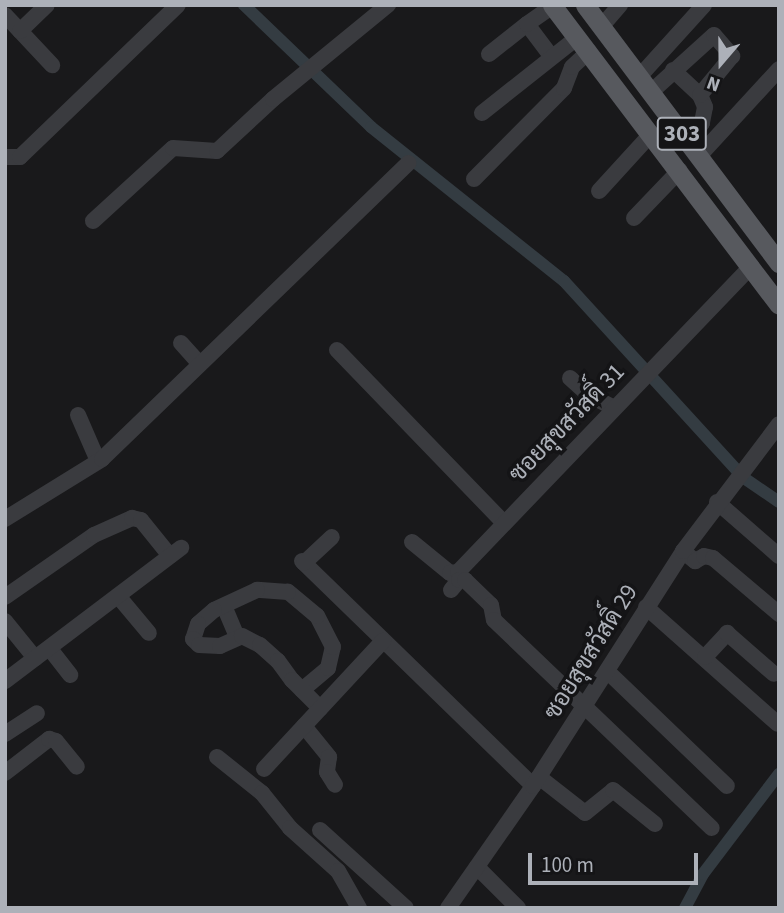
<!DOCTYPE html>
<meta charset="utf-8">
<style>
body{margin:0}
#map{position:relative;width:784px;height:913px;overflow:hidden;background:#19191b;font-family:"Source Sans 3",Sarabun,sans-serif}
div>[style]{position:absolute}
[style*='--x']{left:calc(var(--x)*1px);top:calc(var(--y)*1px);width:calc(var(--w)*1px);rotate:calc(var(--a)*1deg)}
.canal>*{height:12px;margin:-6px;padding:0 6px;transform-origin:6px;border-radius:6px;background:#343c42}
.minor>*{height:16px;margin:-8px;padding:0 8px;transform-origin:8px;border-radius:8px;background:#3a3b3f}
.major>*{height:19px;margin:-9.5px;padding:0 9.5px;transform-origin:9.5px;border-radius:9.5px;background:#57595e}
span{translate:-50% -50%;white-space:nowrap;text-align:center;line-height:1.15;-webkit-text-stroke:7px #141416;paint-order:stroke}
.shield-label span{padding:2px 5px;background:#141416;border:2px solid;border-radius:5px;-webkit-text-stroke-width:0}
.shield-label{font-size:23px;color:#adb1b9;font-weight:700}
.street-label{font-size:24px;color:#adb1b9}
.frame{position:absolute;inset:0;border:7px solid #adb1b9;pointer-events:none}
.north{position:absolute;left:686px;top:28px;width:70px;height:70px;-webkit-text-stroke:5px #141416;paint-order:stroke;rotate:200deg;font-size:19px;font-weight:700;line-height:28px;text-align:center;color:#adb1b9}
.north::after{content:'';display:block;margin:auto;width:24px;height:32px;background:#adb1b9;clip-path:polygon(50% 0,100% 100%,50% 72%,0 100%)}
.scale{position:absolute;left:528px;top:853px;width:170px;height:32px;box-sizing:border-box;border:4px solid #adb1b9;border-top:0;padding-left:9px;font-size:21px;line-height:24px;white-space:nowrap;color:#adb1b9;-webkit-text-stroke:5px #141416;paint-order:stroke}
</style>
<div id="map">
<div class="canal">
<div style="--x:244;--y:5;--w:176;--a:43.8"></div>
<div style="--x:371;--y:127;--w:247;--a:38.6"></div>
<div style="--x:564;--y:281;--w:267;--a:47.6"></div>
<div style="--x:744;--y:478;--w:42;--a:34.4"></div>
<div style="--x:685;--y:908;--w:38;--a:-62"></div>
<div style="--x:703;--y:874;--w:126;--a:-52.8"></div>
</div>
<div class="minor">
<div style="--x:5;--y:15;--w:69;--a:46.8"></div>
<div style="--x:601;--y:27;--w:29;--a:-49"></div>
<div style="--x:20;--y:31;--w:37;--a:-44"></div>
<div style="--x:489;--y:54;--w:48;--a:-38.3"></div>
<div style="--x:551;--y:56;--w:40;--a:-127"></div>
<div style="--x:527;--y:24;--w:32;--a:-35"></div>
<div style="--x:673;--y:70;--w:37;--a:43"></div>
<div style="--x:700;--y:95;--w:13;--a:67"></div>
<div style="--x:705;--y:107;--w:16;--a:101"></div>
<div style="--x:702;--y:123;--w:23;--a:124"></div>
<div style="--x:639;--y:77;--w:97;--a:-47.9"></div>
<div style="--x:650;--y:93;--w:86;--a:-42.2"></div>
<div style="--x:714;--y:35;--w:28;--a:49"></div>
<div style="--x:732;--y:56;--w:50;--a:129.4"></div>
<div style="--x:482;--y:113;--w:122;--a:-38.4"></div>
<div style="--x:700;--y:155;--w:117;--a:-47.4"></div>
<div style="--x:5;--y:157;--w:15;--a:0"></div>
<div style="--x:20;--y:157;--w:219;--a:-43.9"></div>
<div style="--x:474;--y:179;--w:128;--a:-45.3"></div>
<div style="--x:564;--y:88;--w:22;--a:-69"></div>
<div style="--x:572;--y:67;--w:23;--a:-43"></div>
<div style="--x:599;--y:191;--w:77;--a:-47.6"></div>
<div style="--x:634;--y:218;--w:66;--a:-46.2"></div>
<div style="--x:93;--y:221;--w:108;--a:-42.4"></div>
<div style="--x:173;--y:148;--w:44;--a:3.9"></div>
<div style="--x:217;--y:151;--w:76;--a:-42.9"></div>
<div style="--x:273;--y:99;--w:149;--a:-39.3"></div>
<div style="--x:181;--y:343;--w:28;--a:48"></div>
<div style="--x:337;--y:350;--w:239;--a:46"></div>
<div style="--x:570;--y:378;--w:25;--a:42"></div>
<div style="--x:589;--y:395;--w:27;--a:27"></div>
<div style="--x:78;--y:415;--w:50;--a:66.5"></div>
<div style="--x:717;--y:502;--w:82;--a:41.1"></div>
<div style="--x:5;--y:519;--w:114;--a:-31.7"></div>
<div style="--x:102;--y:459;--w:426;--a:-44"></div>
<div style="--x:412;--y:542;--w:49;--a:39.2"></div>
<div style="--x:450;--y:573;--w:8;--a:-7"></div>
<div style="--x:458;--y:572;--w:424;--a:-46.2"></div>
<div style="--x:683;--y:551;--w:16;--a:40"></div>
<div style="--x:695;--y:561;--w:10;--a:-29"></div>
<div style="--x:704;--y:556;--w:9;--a:13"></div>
<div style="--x:713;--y:558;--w:87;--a:40.3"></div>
<div style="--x:302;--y:561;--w:322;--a:44.2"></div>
<div style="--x:304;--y:563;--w:38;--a:-43"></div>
<div style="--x:451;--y:590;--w:13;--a:-51"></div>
<div style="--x:459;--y:580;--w:6;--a:0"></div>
<div style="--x:465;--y:580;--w:36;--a:44"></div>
<div style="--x:491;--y:605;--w:15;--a:79"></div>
<div style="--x:494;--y:620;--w:301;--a:43.7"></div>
<div style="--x:118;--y:596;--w:48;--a:50"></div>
<div style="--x:5;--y:597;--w:108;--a:-34.9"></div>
<div style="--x:94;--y:535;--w:42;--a:-24.1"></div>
<div style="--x:132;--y:518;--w:9;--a:13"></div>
<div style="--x:141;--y:520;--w:46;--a:51.1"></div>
<div style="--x:224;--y:606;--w:34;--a:67"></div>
<div style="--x:646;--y:607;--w:176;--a:41.6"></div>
<div style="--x:5;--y:621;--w:48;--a:51"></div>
<div style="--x:50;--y:649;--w:33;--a:52"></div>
<div style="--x:705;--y:657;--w:33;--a:-47"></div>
<div style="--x:727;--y:633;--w:62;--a:41.1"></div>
<div style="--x:607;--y:671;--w:166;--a:43.8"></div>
<div style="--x:5;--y:681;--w:221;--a:-37.1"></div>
<div style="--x:302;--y:690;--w:34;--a:-40"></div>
<div style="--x:328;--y:668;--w:22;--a:-77"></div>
<div style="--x:333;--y:647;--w:35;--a:-117"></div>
<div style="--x:317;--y:616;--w:38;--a:-140"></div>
<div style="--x:288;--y:592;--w:31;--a:-176"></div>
<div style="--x:257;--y:590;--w:47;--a:155.1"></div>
<div style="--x:214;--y:610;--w:21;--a:139"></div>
<div style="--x:198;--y:624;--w:16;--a:108"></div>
<div style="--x:193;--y:639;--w:8;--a:45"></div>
<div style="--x:199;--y:645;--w:21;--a:3"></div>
<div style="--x:220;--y:646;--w:24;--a:-24"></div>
<div style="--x:242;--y:636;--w:20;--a:27"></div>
<div style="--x:260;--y:645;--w:24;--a:42"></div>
<div style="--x:278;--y:661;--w:24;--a:54"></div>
<div style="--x:292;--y:680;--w:40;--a:45"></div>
<div style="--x:304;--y:726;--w:40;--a:51"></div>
<div style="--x:329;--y:757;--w:15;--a:98"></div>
<div style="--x:327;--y:772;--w:15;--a:58"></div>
<div style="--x:5;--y:734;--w:38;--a:-33"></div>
<div style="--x:217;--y:757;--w:58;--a:38.7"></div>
<div style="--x:262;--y:793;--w:45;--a:51.3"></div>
<div style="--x:290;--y:828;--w:64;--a:41.9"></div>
<div style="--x:338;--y:871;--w:43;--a:60.4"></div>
<div style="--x:264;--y:769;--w:175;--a:-47.1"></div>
<div style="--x:5;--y:773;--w:56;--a:-37.7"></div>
<div style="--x:49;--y:739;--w:7;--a:16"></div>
<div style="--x:56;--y:741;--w:33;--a:51"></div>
<div style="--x:539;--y:777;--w:58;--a:38"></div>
<div style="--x:585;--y:813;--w:36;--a:-39"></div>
<div style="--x:613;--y:790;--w:54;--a:39"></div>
<div style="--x:320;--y:830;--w:116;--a:42.2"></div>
<div style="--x:477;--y:867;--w:58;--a:45"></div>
<div style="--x:448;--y:908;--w:149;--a:-55.1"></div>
<div style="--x:533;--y:786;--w:279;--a:-57.4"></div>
<div style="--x:683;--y:551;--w:159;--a:-52.9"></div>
</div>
<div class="major">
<div style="--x:552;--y:5;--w:376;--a:52.9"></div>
<div style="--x:585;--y:5;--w:323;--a:53.1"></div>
</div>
<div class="shield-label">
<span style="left:682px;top:134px">303</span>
</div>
<div class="street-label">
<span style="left:567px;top:423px;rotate:-46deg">ซอยสุขสวัสดิ์ 31</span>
<span style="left:591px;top:652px;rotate:-58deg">ซอยสุขสวัสดิ์ 29</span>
</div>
<div class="frame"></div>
<div class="north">N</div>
<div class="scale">100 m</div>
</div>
